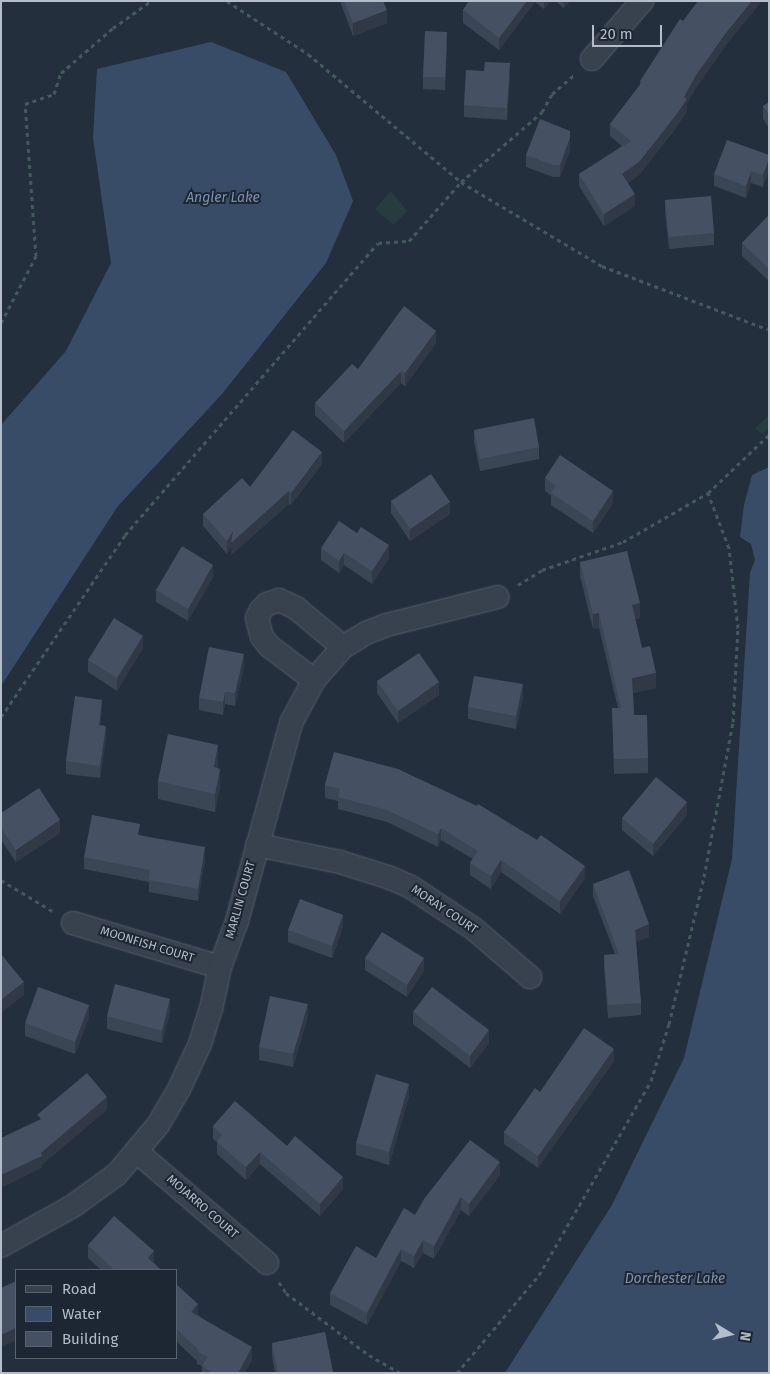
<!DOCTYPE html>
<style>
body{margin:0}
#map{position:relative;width:770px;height:1374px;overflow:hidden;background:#242f3e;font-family:"Fira Sans",sans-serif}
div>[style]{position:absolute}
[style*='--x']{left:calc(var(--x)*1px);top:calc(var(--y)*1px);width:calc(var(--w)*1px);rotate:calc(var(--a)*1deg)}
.green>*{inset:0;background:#263c3f}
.water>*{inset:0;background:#394c67}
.path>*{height:3px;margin-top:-1.5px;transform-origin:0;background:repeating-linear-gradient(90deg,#44595c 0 4px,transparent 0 8px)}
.roads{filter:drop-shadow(0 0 1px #565f6c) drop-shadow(0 0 1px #565f6c)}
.minor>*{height:22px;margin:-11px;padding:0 11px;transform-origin:11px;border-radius:11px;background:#38414e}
.wall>*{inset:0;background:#3b4654}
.shaded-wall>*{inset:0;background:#303945}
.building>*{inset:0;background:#455162}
span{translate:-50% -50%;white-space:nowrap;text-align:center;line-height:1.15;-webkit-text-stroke:4px #1d2633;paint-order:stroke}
.street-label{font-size:12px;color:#b4bcc9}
.water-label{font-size:14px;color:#7c92b1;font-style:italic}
.frame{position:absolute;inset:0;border:2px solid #b4bcc9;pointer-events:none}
.legend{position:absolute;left:15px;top:1269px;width:162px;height:90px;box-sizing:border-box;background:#1d2633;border:1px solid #59626f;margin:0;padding:6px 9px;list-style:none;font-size:15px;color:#b4bcc9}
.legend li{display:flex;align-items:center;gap:10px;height:25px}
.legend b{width:25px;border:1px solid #59626f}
.north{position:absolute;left:705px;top:1309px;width:50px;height:50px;-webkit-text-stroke:4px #1d2633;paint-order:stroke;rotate:99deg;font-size:14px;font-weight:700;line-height:20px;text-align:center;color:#b4bcc9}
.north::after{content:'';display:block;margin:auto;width:18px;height:22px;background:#b4bcc9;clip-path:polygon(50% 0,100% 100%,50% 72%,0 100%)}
.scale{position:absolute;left:592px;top:25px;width:70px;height:22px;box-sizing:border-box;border:2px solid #b4bcc9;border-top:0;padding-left:6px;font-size:15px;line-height:18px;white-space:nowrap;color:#b4bcc9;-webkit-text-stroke:4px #1d2633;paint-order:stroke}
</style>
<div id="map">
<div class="green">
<div style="clip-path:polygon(391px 191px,407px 211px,394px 225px,375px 209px)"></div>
<div style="clip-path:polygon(769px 415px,769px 428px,763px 434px,755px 429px)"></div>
</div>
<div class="water">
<div style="clip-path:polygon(211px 42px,286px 72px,336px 155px,353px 201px,326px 263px,222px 394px,118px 506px,1px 686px,1px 425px,66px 351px,111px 263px,93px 138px,97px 69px)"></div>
<div style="clip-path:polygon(769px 467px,769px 1373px,505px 1373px,612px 1205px,684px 1058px,732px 859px,750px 573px,755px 560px,751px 544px,740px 537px,744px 505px,752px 475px)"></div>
</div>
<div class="path">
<div style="--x:227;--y:1;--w:97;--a:33.2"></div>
<div style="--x:308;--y:54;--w:199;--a:39.9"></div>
<div style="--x:461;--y:182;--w:164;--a:30.8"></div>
<div style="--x:602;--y:266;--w:177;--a:20.9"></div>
<div style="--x:1;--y:323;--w:76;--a:-62.4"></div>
<div style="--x:36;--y:256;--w:152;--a:-94.1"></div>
<div style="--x:25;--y:104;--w:31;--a:-19"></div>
<div style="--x:54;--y:94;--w:22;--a:-72"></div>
<div style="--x:61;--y:73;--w:69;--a:-40.9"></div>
<div style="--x:113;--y:28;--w:47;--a:-35.4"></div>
<div style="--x:769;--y:327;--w:7;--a:90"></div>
<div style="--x:518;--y:585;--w:28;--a:-32"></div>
<div style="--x:542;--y:570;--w:86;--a:-19.1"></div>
<div style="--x:623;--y:542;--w:98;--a:-30"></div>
<div style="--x:1;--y:717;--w:220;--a:-55.7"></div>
<div style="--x:125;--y:535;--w:386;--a:-49.1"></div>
<div style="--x:378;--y:243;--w:31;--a:-4"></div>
<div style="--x:409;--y:241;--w:79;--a:-48.6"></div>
<div style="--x:461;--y:182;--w:107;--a:-40.8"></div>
<div style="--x:542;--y:112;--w:21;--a:-61"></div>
<div style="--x:552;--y:94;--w:30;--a:-41"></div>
<div style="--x:1;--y:880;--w:62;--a:31.1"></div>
<div style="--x:279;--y:1282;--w:13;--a:58"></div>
<div style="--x:286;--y:1293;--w:104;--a:36.8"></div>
<div style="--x:369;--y:1355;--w:36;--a:30"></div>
<div style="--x:457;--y:1373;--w:128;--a:-50.1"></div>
<div style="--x:539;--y:1275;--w:224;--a:-60"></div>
<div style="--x:651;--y:1081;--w:60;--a:-72.5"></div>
<div style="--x:669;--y:1024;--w:151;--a:-76.6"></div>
<div style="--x:704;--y:877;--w:158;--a:-79.4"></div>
<div style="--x:733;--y:722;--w:94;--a:-87"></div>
<div style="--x:738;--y:628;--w:81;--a:-96.4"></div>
<div style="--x:729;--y:548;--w:59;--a:-110.9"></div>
<div style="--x:708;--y:493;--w:84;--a:-43.6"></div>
</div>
<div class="roads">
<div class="minor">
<div style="--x:592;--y:59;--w:77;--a:-49.2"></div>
<div style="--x:314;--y:680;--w:56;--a:-142.9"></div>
<div style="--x:269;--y:646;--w:11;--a:-128"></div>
<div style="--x:262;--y:637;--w:20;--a:-105"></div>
<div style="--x:257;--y:618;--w:9;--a:-63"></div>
<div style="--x:261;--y:610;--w:8;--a:-45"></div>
<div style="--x:267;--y:604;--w:13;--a:-18"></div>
<div style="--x:279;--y:600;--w:19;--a:25"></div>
<div style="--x:296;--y:608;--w:61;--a:39.7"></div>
<div style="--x:257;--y:845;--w:85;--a:11.6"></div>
<div style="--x:340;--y:862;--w:50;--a:17.4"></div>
<div style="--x:388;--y:877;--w:25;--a:23"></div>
<div style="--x:411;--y:887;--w:76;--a:33.7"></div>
<div style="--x:474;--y:929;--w:74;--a:40.6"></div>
<div style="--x:73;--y:923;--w:153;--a:16.7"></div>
<div style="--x:137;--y:1152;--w:171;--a:40.5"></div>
<div style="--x:1;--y:1246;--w:82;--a:-29.1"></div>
<div style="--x:73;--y:1206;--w:54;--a:-36"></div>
<div style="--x:117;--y:1174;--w:64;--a:-50.1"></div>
<div style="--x:158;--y:1125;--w:42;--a:-59.7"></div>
<div style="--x:179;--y:1089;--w:50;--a:-65"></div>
<div style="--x:200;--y:1044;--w:37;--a:-73"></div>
<div style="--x:211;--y:1009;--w:43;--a:-77.9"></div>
<div style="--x:220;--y:967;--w:49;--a:-69.7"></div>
<div style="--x:237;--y:921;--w:205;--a:-74.7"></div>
<div style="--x:291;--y:723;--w:49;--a:-61.9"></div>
<div style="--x:314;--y:680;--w:44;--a:-48.7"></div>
<div style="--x:343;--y:647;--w:27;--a:-31"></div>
<div style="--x:366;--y:633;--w:22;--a:-21"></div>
<div style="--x:387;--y:625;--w:114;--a:-14.2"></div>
</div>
</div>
<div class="wall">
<div style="clip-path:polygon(340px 1px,383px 1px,387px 23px,353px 36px)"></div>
<div style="clip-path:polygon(469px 1px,550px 1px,544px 9px,535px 2px,499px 50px,463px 23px,463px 10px)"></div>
<div style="clip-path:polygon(555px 1px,570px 1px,564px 8px)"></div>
<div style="clip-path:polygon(447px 44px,445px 90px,423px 89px,423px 77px)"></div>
<div style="clip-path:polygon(726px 45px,696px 88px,687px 103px,687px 111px,676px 128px,639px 175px,628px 183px,635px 206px,604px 226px,579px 186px,579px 174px,622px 146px,610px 136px,610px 124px,640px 85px,640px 81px)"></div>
<div style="clip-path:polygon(510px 75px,507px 120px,464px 117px,464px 105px)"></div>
<div style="clip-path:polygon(769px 102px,769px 128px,763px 119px,763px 106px)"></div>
<div style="clip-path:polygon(570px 151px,560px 177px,553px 177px,526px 167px,526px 155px)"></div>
<div style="clip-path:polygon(769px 155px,763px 187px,751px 183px,746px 198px,714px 186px,714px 174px)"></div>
<div style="clip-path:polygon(665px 200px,714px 233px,714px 245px,669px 249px,665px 212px)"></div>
<div style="clip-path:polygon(769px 215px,768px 280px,742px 256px,742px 243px)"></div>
<div style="clip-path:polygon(436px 343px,405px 386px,401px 383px,344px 443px,315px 415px,315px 403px,358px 369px)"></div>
<div style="clip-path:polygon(474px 430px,539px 447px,539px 459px,480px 471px,474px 442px)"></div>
<div style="clip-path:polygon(322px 464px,291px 505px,289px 504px,231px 555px,231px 547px,227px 554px,203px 526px,203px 514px,250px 487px)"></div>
<div style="clip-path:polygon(545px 478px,613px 503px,593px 533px,551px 505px,551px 495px,545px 491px)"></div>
<div style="clip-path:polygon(391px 501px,450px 514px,410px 541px,391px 513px)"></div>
<div style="clip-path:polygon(321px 548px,389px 558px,372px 584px,344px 565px,339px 573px,321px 560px)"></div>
<div style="clip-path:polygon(580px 562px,640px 618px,635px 619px,642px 648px,656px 688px,633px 693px,634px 715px,648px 758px,648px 773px,614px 774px,612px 708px,618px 708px,599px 628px,593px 629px,580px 576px)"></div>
<div style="clip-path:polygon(213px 577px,188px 621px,156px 602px,156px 590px)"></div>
<div style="clip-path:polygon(143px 648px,117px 691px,88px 672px,88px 660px)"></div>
<div style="clip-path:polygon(244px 666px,235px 706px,225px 704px,223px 715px,199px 710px,199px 698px)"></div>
<div style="clip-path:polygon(377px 681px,439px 695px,398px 723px,377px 693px)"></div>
<div style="clip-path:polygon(523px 697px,516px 729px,468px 719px,468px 707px)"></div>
<div style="clip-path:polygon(102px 712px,100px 725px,106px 739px,100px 778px,66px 774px,66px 761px)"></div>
<div style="clip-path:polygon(334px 752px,585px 878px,560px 914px,501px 872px,491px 889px,470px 875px,470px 863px,473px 859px,441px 840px,438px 847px,387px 822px,338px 809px,338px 801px,325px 798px,325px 785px)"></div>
<div style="clip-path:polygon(218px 763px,217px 768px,220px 787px,215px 812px,158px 799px,158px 781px)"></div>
<div style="clip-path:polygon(1px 813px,60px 833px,16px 862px,1px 840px)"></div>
<div style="clip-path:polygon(687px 815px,653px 856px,622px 830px,622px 818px)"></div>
<div style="clip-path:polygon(140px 835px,205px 860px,198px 901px,149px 892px,149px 882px,84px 869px,84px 857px)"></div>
<div style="clip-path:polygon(593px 884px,649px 937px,636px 942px,641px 1003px,641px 1015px,608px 1018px,604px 968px,604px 955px,615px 954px,593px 896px)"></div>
<div style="clip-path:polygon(343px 927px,332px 958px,288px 942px,288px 930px)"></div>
<div style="clip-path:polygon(365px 958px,424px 971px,407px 997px,365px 970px)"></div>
<div style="clip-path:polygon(170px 1011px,162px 1043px,107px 1029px,107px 1016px)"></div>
<div style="clip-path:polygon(413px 1012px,489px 1043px,470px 1068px,413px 1024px)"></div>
<div style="clip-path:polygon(308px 1016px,293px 1067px,259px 1060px,259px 1047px)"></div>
<div style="clip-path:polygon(89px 1017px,75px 1054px,25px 1036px,25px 1023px)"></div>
<div style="clip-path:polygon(614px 1061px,538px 1168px,504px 1144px,504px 1132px,540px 1092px)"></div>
<div style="clip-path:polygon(409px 1096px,389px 1165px,356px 1155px,356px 1143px)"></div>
<div style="clip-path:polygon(213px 1126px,287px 1146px,343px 1189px,320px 1216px,260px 1164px,246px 1180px,217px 1154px,217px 1142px,213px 1139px)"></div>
<div style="clip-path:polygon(500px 1175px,469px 1216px,461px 1210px,434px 1259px,423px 1253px,414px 1268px,401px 1261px,367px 1325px,330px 1305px,330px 1293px,376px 1258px,415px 1215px)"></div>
<div style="clip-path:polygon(88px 1245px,154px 1263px,161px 1270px,101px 1270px,88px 1258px)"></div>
<div style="clip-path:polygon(176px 1284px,198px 1315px,252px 1359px,245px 1373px,202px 1373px,202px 1366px,197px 1364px,197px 1361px,176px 1341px)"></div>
<div style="clip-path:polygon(325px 1332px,333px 1373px,275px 1373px,272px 1355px,272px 1343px)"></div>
</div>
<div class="shaded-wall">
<div style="clip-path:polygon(527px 1px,535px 1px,535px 2px,499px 50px,499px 38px)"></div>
<div style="clip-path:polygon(544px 1px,550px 1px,544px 9px)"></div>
<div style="clip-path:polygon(564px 1px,570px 1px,564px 8px)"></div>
<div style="clip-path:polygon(752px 1px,762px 1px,726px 45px,696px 88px,687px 103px,687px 111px,676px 128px,639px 175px,622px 187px,622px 174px,696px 75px,726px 33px)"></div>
<div style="clip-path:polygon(387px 10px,387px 23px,353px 36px,353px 23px)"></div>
<div style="clip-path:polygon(510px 63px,510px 75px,507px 120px,507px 108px)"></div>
<div style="clip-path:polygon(570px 138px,570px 151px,560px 177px,560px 165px)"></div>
<div style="clip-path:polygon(769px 159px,769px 171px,763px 187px,763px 175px)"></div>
<div style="clip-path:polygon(751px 171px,751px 183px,746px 198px,746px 186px)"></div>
<div style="clip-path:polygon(635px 194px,635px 206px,604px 226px,604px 214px)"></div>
<div style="clip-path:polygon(436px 331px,436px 343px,405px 386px,405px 373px)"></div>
<div style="clip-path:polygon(401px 371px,401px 383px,344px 443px,344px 431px)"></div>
<div style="clip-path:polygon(322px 452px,322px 464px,291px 505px,291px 493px)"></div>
<div style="clip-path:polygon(289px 491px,289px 504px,231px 555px,231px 547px,227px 554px,227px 541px,233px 531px)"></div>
<div style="clip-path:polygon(613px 491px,613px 503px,593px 533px,593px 521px)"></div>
<div style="clip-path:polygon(450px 502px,450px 514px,410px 541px,410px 529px)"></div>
<div style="clip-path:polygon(389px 545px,389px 558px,372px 584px,372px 571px)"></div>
<div style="clip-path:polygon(344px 553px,344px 565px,339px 573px,339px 561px)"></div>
<div style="clip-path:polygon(213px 565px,213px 577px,188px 621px,188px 609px)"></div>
<div style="clip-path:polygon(640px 603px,640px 618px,632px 620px,632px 605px)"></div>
<div style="clip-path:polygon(599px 613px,599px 628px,593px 629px,593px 614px)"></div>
<div style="clip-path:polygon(143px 636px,143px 648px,117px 691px,117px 678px)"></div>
<div style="clip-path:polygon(244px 654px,244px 666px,235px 706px,235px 693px)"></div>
<div style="clip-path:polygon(656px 673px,656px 688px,632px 693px,632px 678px)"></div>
<div style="clip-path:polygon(439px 682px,439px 695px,398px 723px,398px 711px)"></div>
<div style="clip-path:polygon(523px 684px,523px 697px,516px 729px,516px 716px)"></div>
<div style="clip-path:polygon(225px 692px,225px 704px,223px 715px,223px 702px)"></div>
<div style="clip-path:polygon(102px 700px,102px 712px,99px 737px,99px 725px)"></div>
<div style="clip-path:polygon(106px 726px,106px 739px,100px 778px,100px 766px)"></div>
<div style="clip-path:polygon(218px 745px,218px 763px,214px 785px,214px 767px)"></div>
<div style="clip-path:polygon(220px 769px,220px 787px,215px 812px,215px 794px)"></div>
<div style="clip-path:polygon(687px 802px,687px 815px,653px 856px,653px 844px)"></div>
<div style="clip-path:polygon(60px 820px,60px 833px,16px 862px,16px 850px)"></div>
<div style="clip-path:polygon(441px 828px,441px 840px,438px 847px,438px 834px)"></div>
<div style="clip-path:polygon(205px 847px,205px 860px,198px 901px,198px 889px)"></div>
<div style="clip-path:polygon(501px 860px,501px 872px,491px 889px,491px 876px)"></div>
<div style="clip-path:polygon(585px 866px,585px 878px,560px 914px,560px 901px)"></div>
<div style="clip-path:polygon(343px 915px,343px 927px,332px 958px,332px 946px)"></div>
<div style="clip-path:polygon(649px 924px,649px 937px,635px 942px,635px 930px)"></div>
<div style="clip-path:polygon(424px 958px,424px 971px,407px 997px,407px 985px)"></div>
<div style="clip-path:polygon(24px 982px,24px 995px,1px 1013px,1px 1000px)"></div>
<div style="clip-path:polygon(170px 999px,170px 1011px,162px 1043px,162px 1031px)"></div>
<div style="clip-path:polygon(308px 1004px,308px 1016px,293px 1067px,293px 1054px)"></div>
<div style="clip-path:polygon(89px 1005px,89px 1017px,75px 1054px,75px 1042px)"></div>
<div style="clip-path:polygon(489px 1030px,489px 1043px,470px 1068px,470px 1056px)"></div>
<div style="clip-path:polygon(614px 1049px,614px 1061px,538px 1168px,538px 1156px)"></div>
<div style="clip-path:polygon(409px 1084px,409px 1096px,389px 1165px,389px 1152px)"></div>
<div style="clip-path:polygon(107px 1097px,107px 1110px,42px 1165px,42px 1168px,1px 1188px,1px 1175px,41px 1153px)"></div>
<div style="clip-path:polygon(260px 1152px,260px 1164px,246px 1180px,246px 1167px)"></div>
<div style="clip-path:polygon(500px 1162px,500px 1175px,469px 1216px,469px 1204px)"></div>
<div style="clip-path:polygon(343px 1177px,343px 1189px,320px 1216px,320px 1204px)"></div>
<div style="clip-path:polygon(461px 1197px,461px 1210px,434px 1259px,434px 1246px)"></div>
<div style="clip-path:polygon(423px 1240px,423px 1253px,414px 1268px,414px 1256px)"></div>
<div style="clip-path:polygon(401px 1249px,401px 1261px,367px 1325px,367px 1313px)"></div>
<div style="clip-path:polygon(154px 1251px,154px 1264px,148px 1258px)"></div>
<div style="clip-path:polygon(198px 1304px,198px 1317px,191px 1312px)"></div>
<div style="clip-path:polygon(16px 1328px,16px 1341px,1px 1347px,1px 1335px)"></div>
<div style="clip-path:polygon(252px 1347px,252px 1359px,245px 1373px,238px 1373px)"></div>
</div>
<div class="building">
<div style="clip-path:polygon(344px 1px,383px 1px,387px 10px,353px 23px)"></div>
<div style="clip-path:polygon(469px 1px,527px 1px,499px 38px,463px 10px)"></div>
<div style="clip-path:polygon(698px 1px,752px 1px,726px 33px,696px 75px,684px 97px,687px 99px,676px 115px,639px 162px,622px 174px,635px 194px,604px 214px,579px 174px,631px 141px,610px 124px,642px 82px,640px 81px,680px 19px,683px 21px)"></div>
<div style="clip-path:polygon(425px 31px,447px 32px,445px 77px,423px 77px)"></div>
<div style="clip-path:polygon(485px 62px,510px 63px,507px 108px,464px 105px,466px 70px,484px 71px)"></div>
<div style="clip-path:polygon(769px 102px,769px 115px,763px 106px)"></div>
<div style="clip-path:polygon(540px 119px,570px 131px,570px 138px,560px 165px,553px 165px,526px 155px)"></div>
<div style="clip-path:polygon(727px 140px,769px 155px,769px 159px,763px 175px,751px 171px,746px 186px,714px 174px)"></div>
<div style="clip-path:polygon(711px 196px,714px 233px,669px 237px,665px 200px)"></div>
<div style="clip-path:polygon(769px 215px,769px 268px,768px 268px,742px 243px)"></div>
<div style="clip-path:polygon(404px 306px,436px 331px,405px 373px,401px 371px,344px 431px,315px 403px,352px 364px,358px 369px)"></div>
<div style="clip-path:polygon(534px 418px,539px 447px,480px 459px,474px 430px)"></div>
<div style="clip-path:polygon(293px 430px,322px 452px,291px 493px,289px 491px,231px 543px,233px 531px,227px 541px,203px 514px,242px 478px,250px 487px)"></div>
<div style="clip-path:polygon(560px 455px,613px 491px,593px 521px,551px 493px,556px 486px,545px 478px)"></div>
<div style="clip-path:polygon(431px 474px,450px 502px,410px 529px,391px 501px)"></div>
<div style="clip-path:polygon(339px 521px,357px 533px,361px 527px,389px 545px,372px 571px,344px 553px,339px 561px,321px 548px)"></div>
<div style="clip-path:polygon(182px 546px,213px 565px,188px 609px,156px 590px)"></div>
<div style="clip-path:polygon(627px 551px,640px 603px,632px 605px,642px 648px,650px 646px,656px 673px,632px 678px,634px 715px,647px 715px,648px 758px,614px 759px,612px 708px,621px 708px,599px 613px,593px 614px,580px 562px)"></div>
<div style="clip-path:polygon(114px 618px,143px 636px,117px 678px,88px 660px)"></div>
<div style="clip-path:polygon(209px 647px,244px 654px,235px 693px,225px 692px,223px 702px,199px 698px)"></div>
<div style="clip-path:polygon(419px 653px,439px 682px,398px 711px,377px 681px)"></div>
<div style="clip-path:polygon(474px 676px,523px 684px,516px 716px,468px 707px)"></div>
<div style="clip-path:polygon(75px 696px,102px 700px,99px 725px,106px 726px,100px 766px,66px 761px)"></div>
<div style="clip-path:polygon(168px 734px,218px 745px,214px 767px,220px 769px,215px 794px,158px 781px)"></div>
<div style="clip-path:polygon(334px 752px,398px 769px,477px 806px,478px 804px,537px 840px,541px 835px,585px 866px,560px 901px,501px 860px,491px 876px,470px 863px,478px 851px,441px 828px,438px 834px,387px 810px,338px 797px,340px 789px,325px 785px)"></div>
<div style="clip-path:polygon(656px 777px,687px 802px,653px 844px,622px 818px)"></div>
<div style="clip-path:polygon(39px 788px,60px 820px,16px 850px,1px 828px,1px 813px)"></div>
<div style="clip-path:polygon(92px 815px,140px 824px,138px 835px,205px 847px,198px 889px,149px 880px,150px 870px,84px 857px)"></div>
<div style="clip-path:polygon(629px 870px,649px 924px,635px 930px,641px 1003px,608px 1005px,604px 955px,619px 954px,593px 884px)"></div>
<div style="clip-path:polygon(300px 899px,343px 915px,332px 946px,288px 930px)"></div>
<div style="clip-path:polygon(382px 932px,424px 958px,407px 985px,365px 958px)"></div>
<div style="clip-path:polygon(1px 954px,24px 982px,1px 1000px)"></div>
<div style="clip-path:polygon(115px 984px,170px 999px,162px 1031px,107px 1016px)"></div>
<div style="clip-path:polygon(38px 987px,89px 1005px,75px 1042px,25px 1023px)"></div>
<div style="clip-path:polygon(432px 987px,489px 1030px,470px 1056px,413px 1012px)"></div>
<div style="clip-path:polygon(270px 996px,308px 1004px,293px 1054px,259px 1047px)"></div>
<div style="clip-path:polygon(584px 1028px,614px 1049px,538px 1156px,504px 1132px,535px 1088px,540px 1092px)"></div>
<div style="clip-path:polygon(87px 1073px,107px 1097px,41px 1153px,42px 1156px,1px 1175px,1px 1138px,41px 1119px,37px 1115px)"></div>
<div style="clip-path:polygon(376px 1074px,409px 1084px,389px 1152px,356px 1143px)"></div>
<div style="clip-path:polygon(235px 1101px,287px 1146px,295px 1136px,343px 1177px,320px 1204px,260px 1152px,246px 1167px,217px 1142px,222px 1135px,213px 1126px)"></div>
<div style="clip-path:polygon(470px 1140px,500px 1162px,469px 1204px,461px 1197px,434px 1246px,423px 1240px,414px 1256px,401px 1249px,367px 1313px,330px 1293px,356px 1246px,376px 1258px,404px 1208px,415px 1215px,424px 1199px)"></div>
<div style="clip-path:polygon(114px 1216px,154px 1251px,148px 1258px,161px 1270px,114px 1270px,88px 1245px)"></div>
<div style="clip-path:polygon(16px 1281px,16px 1328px,1px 1335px,1px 1288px)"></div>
<div style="clip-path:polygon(176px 1284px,198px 1304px,191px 1312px,252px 1347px,238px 1373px,213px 1373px,202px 1366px,208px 1357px,197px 1351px,198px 1349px,176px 1329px)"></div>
<div style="clip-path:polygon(325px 1332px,333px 1372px,278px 1373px,272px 1343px)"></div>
</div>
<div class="street-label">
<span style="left:241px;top:900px;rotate:-74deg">MARLIN COURT</span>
<span style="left:444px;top:910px;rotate:34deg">MORAY COURT</span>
<span style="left:147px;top:945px;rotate:17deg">MOONFISH COURT</span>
<span style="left:202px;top:1207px;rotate:41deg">MOJARRO COURT</span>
</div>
<div class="water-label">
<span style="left:223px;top:198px">Angler Lake</span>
<span style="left:675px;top:1279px">Dorchester Lake</span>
</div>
<div class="frame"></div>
<ul class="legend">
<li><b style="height:6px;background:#38414e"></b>Road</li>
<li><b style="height:14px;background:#394c67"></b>Water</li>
<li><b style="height:14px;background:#455162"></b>Building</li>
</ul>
<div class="north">N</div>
<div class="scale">20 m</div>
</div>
